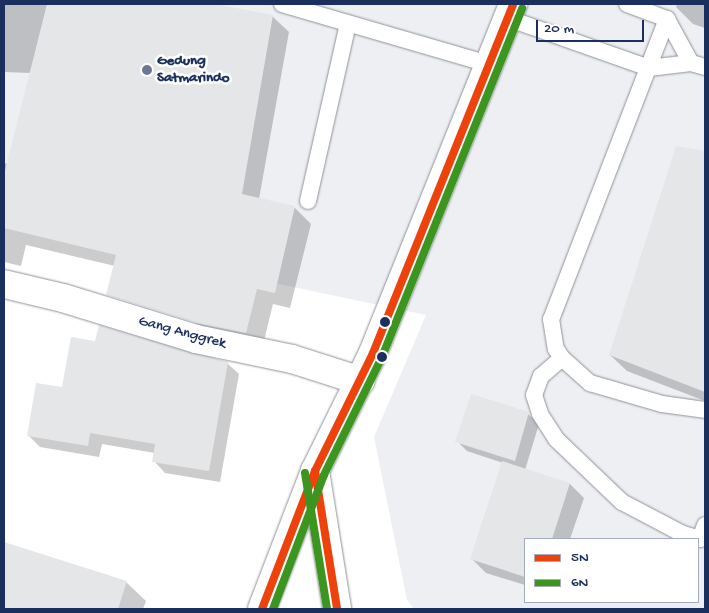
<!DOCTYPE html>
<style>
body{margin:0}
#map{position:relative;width:709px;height:613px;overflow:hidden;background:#fff;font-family:"Gochi Hand",sans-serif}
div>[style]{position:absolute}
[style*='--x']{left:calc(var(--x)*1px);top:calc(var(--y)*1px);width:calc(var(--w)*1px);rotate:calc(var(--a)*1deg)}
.built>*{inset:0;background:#edeff3}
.shadow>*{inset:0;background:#0003}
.building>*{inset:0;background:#e5e6e8}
.roads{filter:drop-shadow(0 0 1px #8e929a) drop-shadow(0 0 1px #8e929a)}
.service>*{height:16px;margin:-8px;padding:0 8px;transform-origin:8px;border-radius:8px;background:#fff}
.minor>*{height:28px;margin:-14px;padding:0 14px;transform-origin:14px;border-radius:14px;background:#fff}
.tertiary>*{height:28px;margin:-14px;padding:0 14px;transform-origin:14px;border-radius:14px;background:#fff}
.trunk>*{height:28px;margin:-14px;padding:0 14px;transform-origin:14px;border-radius:14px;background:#fff}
.bus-1>*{height:8px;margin:-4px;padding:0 4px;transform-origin:4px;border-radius:4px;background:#ee420d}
.bus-2>*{height:8px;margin:-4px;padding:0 4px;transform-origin:4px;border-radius:4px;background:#3b951e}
.dots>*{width:14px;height:14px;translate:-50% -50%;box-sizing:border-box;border:2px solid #fff;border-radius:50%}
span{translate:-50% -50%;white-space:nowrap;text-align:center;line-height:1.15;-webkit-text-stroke:5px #fff;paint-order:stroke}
.poi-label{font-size:15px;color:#1b2f5e;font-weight:700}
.left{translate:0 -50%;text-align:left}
.street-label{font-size:15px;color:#1b2f5e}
.frame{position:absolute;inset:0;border:5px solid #1b2f5e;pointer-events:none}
.legend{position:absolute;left:524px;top:538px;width:175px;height:65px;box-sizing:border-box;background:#fff;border:1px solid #a4acbf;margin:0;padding:6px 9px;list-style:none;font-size:15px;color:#1b2f5e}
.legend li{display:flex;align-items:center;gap:10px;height:25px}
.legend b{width:25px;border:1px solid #a4acbf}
.scale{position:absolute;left:536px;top:20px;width:108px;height:22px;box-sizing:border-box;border:2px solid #1b2f5e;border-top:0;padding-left:6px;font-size:15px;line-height:18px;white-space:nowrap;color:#1b2f5e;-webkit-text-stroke:4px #fff;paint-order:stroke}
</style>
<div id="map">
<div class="built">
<div style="clip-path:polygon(evenodd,4px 4px,705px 4px,705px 609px,414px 609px,407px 600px,374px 437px,426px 315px,4px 226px,4px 4px,525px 539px,698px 539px,698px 602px,525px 602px,525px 539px)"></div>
</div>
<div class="shadow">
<div style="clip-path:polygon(4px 4px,207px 4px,272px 16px,289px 32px,259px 199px,295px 208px,311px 224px,290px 308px,273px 304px,262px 349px,212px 338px,196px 322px,115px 266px,26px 245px,21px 266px,4px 262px,4px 163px,8px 164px,31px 73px,4px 72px)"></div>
<div style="clip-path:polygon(677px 4px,705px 4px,705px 28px,693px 24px,676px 7px)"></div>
<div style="clip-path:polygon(677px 148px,705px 153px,705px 401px,627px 371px,610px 355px)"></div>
<div style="clip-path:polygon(227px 363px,239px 374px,220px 482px,165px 473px,154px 461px,155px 453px,102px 444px,99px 457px,40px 447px,28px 435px,63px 389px)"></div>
<div style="clip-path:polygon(528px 414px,539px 424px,525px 470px,570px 484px,584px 498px,570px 539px,525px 539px,525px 585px,486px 573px,472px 559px,503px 463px,467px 451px,457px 441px)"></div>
<div style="clip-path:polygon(4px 543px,126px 582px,146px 601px,143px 609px,4px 609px)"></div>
</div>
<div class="building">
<div style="clip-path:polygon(47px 4px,214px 4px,273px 15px,242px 194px,295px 206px,275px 293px,257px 289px,246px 333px,200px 324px,106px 295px,116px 255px,4px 228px,4px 175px)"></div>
<div style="clip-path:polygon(676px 146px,705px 151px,705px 392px,609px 355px)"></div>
<div style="clip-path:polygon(99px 325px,228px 362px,209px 471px,152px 462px,155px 444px,90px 433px,88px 446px,27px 436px,36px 383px,62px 387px,71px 337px,95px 341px)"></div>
<div style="clip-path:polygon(471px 394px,529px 412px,515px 461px,455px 442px)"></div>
<div style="clip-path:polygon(502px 461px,570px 483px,552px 539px,525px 539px,525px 577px,470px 559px)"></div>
<div style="clip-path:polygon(4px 542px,127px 581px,118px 609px,4px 609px)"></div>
</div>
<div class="roads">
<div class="service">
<div style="--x:282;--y:4;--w:215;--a:16.2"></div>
<div style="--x:627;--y:4;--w:43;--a:20.6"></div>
<div style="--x:667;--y:19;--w:50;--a:61.4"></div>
<div style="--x:507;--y:18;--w:151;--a:19.4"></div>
<div style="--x:649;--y:68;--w:42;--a:-6.8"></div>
<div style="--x:691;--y:63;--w:15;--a:16"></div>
<div style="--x:667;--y:19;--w:322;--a:111.1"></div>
<div style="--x:551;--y:319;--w:30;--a:81"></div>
<div style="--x:556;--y:349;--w:11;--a:56"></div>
<div style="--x:562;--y:358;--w:38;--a:42"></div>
<div style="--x:590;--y:383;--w:75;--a:16.3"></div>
<div style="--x:662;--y:404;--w:43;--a:7.9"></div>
<div style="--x:308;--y:201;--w:182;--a:-77.3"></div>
<div style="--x:562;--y:358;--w:28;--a:139"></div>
<div style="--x:541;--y:376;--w:20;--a:110"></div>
<div style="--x:534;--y:395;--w:20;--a:72"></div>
<div style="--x:540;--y:414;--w:30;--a:57"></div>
<div style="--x:556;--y:439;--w:91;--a:43.7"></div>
<div style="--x:622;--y:502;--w:69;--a:27.7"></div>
<div style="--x:683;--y:534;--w:18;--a:16"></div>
<div style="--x:700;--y:539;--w:15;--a:-70"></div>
</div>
<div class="minor">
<div style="--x:4;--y:284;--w:61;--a:13.3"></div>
<div style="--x:63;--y:298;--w:139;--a:17.1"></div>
<div style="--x:196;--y:339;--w:98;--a:11.8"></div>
<div style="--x:292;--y:359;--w:72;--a:17.7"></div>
</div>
<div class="tertiary">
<div style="--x:262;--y:609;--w:148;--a:-69"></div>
<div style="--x:315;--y:471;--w:131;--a:-63.8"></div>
<div style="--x:373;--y:353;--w:376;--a:-68.1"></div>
</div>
<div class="trunk">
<div style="--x:315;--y:471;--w:140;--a:80.9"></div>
</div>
</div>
<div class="bus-1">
<div style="--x:315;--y:471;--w:140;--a:80.9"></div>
<div style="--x:262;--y:609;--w:148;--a:-69"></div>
<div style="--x:315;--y:471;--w:131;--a:-63.8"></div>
<div style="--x:373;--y:353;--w:376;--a:-68.1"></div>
</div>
<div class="bus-2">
<div style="--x:305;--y:473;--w:138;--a:80.8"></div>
<div style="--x:273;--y:609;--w:143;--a:-69.2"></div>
<div style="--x:324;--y:475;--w:131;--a:-63.8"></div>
<div style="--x:382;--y:357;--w:376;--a:-68.1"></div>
</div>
<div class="dots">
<div style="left:147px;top:70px;background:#6b7896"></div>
<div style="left:385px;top:322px;background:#1b2f5e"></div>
<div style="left:382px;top:357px;background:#1b2f5e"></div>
</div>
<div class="poi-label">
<span class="left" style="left:157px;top:70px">Gedung<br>Satmarindo</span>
</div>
<div class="street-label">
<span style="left:182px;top:333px;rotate:15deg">Gang Anggrek</span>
</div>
<div class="frame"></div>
<ul class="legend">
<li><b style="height:6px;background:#ee420d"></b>5N</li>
<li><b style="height:6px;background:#3b951e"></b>6N</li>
</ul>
<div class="scale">20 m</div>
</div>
